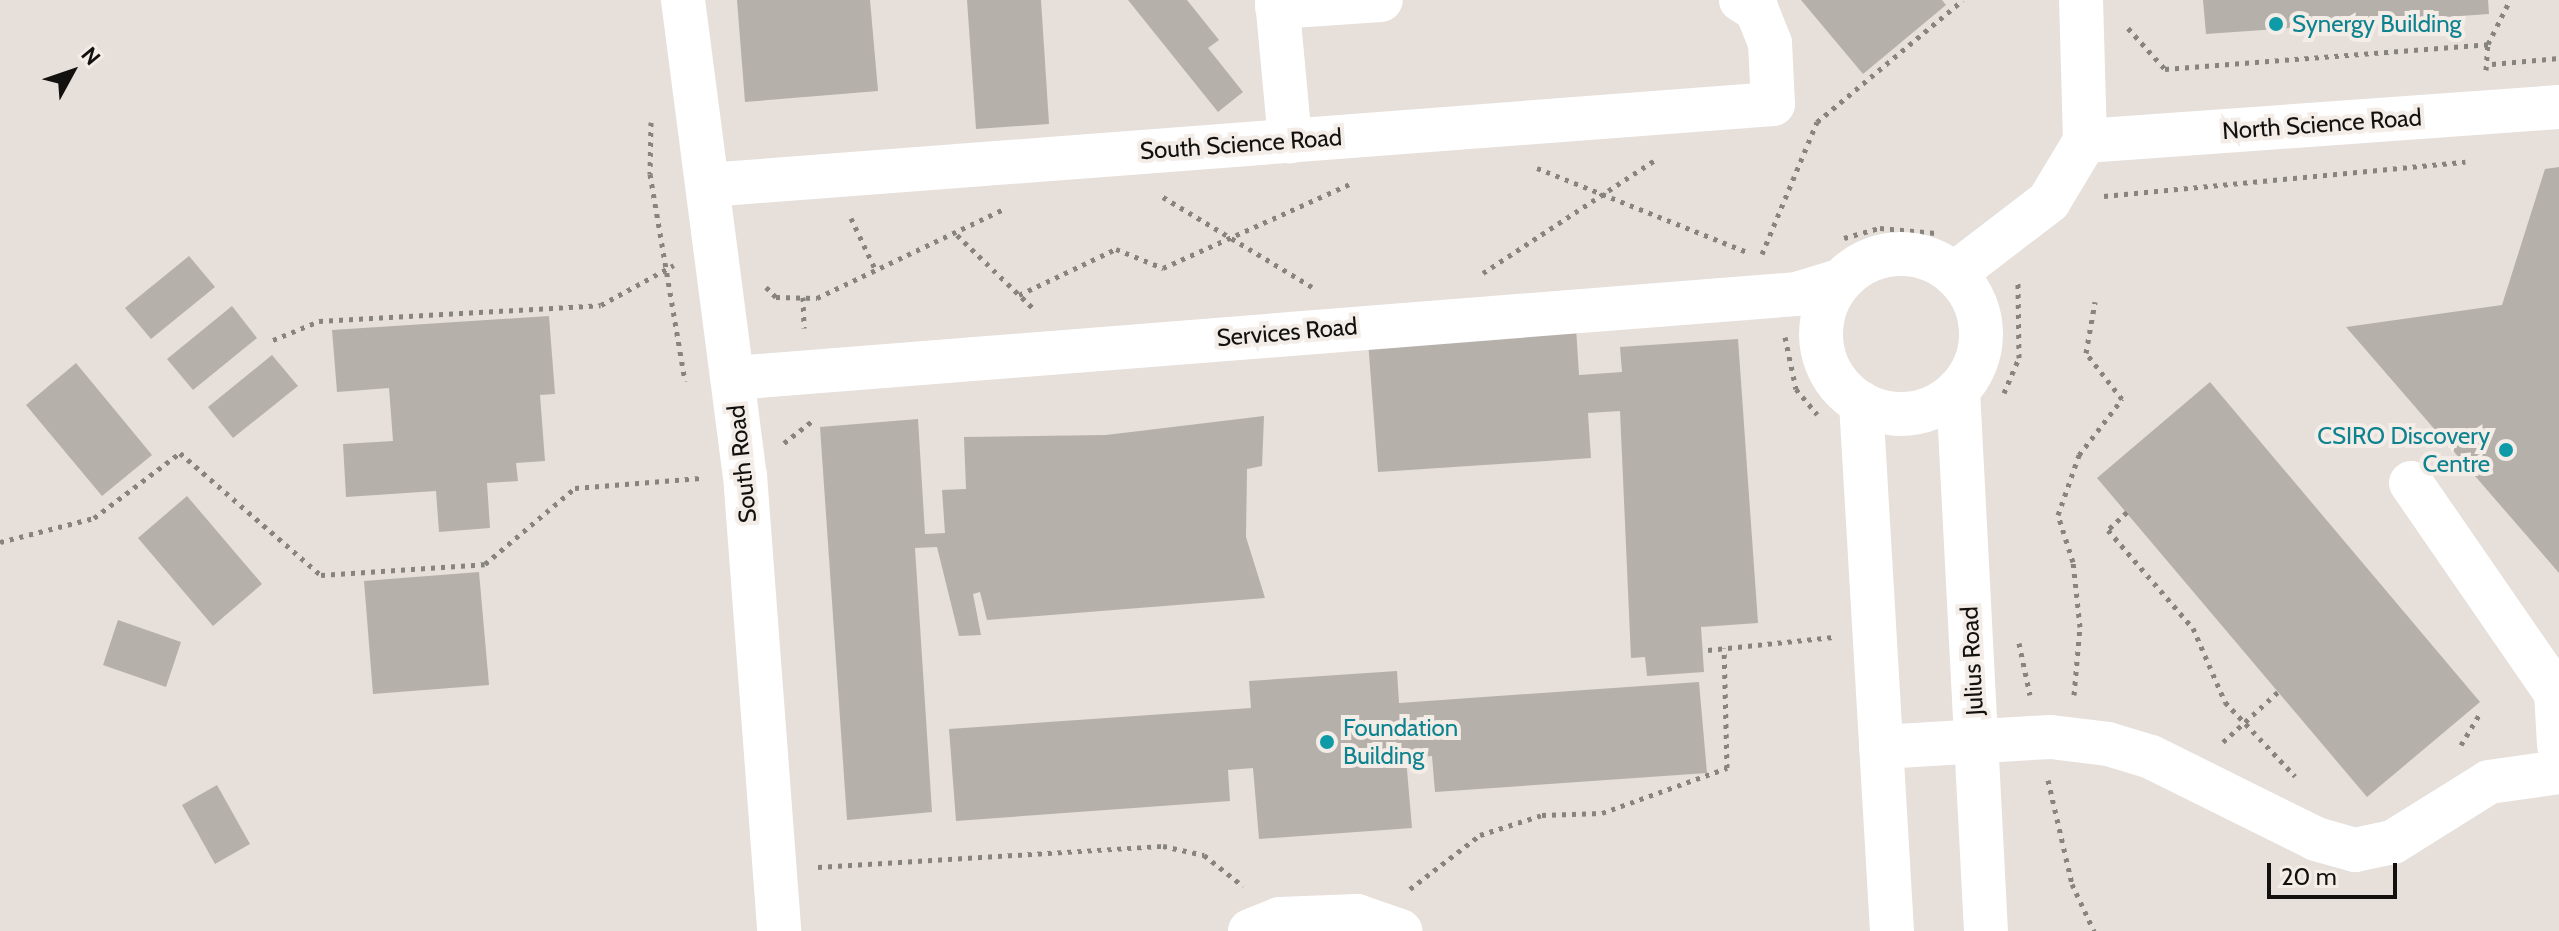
<!DOCTYPE html>
<style>
body{margin:0}
#map{position:relative;width:2559px;height:931px;overflow:hidden;background:#e6dfda;font-family:Cabin,sans-serif}
div>[style]{position:absolute}
[style*='--x']{left:calc(var(--x)*1px);top:calc(var(--y)*1px);width:calc(var(--w)*1px);rotate:calc(var(--a)*1deg)}
.building>*{inset:0;background:#b6b0ab}
.path>*{height:5px;margin-top:-2.5px;transform-origin:0;background:repeating-linear-gradient(90deg,#87837f 0 4px,transparent 0 10px)}
.minor>*{height:44px;margin:-22px;padding:0 22px;transform-origin:22px;border-radius:22px;background:#fff}
.minor>.ring{margin:-22px;padding:0;box-sizing:content-box;background:none;border:44px solid #fff;border-radius:50%}
.dots>*{width:22px;height:22px;translate:-50% -50%;box-sizing:border-box;border:4px solid #f3ece7;border-radius:50%}
span{translate:-50% -50%;white-space:nowrap;text-align:center;line-height:1.15;-webkit-text-stroke:8px #f3ece7;paint-order:stroke}
.culture-label{font-size:24px;color:#0d838f}
.left{translate:0 -50%;text-align:left}
.right{translate:-100% -50%;text-align:right}
.street-label{font-size:24px;color:#13110f}
.north{position:absolute;left:32px;top:32px;width:80px;height:80px;-webkit-text-stroke:6px #f3ece7;paint-order:stroke;rotate:50deg;font-size:22px;font-weight:700;line-height:32px;text-align:center;color:#13110f}
.north::after{content:'';display:block;margin:auto;width:28px;height:36px;background:#13110f;clip-path:polygon(50% 0,100% 100%,50% 72%,0 100%)}
.scale{position:absolute;left:2267px;top:863px;width:130px;height:36px;box-sizing:border-box;border:4px solid #13110f;border-top:0;padding-left:10px;font-size:24px;line-height:28px;white-space:nowrap;color:#13110f;-webkit-text-stroke:6px #f3ece7;paint-order:stroke}
</style>
<div id="map">
<div class="building">
<div style="clip-path:polygon(737px 0,870px 0,878px 91px,745px 102px)"></div>
<div style="clip-path:polygon(967px 0,1041px 0,1049px 124px,976px 129px)"></div>
<div style="clip-path:polygon(1128px 0,1187px 0,1219px 40px,1208px 48px,1243px 92px,1218px 112px)"></div>
<div style="clip-path:polygon(1801px 0,1942px 0,1946px 5px,1863px 74px)"></div>
<div style="clip-path:polygon(2203px 0,2488px 0,2489px 14px,2206px 34px)"></div>
<div style="clip-path:polygon(2559px 167px,2559px 573px,2346px 327px,2502px 305px,2545px 169px)"></div>
<div style="clip-path:polygon(189px 256px,215px 287px,151px 339px,125px 308px)"></div>
<div style="clip-path:polygon(232px 306px,257px 338px,193px 390px,167px 359px)"></div>
<div style="clip-path:polygon(549px 316px,555px 394px,540px 395px,545px 461px,516px 463px,518px 481px,487px 483px,490px 528px,439px 532px,436px 491px,346px 497px,343px 444px,393px 441px,389px 388px,337px 392px,332px 330px)"></div>
<div style="clip-path:polygon(1576px 327px,1579px 375px,1622px 372px,1620px 347px,1738px 339px,1758px 623px,1701px 627px,1704px 672px,1647px 676px,1645px 657px,1631px 658px,1620px 411px,1588px 413px,1591px 458px,1378px 472px,1368px 341px)"></div>
<div style="clip-path:polygon(272px 355px,298px 386px,233px 438px,208px 407px)"></div>
<div style="clip-path:polygon(76px 363px,152px 455px,102px 496px,26px 405px)"></div>
<div style="clip-path:polygon(2210px 382px,2480px 702px,2367px 797px,2097px 478px)"></div>
<div style="clip-path:polygon(1264px 416px,1262px 466px,1247px 469px,1246px 537px,1265px 598px,987px 620px,980px 592px,973px 594px,981px 635px,959px 636px,937px 547px,915px 548px,932px 812px,847px 820px,820px 427px,918px 419px,925px 534px,945px 533px,942px 490px,966px 489px,964px 437px,1106px 435px)"></div>
<div style="clip-path:polygon(187px 496px,262px 584px,213px 626px,138px 538px)"></div>
<div style="clip-path:polygon(479px 572px,489px 685px,373px 694px,364px 581px)"></div>
<div style="clip-path:polygon(118px 620px,181px 642px,166px 687px,103px 665px)"></div>
<div style="clip-path:polygon(1397px 671px,1399px 703px,1699px 682px,1707px 773px,1435px 792px,1432px 756px,1406px 758px,1412px 828px,1259px 839px,1253px 768px,1228px 770px,1230px 801px,956px 821px,949px 729px,1251px 708px,1249px 681px)"></div>
<div style="clip-path:polygon(217px 785px,250px 844px,215px 864px,182px 805px)"></div>
</div>
<div class="path">
<div style="--x:2128;--y:28;--w:55;--a:47.9"></div>
<div style="--x:2165;--y:69;--w:324;--a:-4.4"></div>
<div style="--x:2492;--y:64;--w:67;--a:-5.1"></div>
<div style="--x:2486;--y:70;--w:26;--a:-86"></div>
<div style="--x:2488;--y:44;--w:49;--a:-63.4"></div>
<div style="--x:651;--y:122;--w:52;--a:91.1"></div>
<div style="--x:650;--y:174;--w:210;--a:80.4"></div>
<div style="--x:1537;--y:168;--w:226;--a:21.8"></div>
<div style="--x:2104;--y:196;--w:363;--a:-5.4"></div>
<div style="--x:1163;--y:197;--w:174;--a:31.1"></div>
<div style="--x:851;--y:218;--w:59;--a:64.7"></div>
<div style="--x:957;--y:235;--w:108;--a:43.9"></div>
<div style="--x:1844;--y:238;--w:37;--a:-16"></div>
<div style="--x:1880;--y:228;--w:56;--a:5.1"></div>
<div style="--x:1762;--y:254;--w:143;--a:-67.4"></div>
<div style="--x:1817;--y:122;--w:190;--a:-39.9"></div>
<div style="--x:1483;--y:273;--w:206;--a:-33.3"></div>
<div style="--x:766;--y:287;--w:14;--a:45"></div>
<div style="--x:776;--y:297;--w:41;--a:1.4"></div>
<div style="--x:817;--y:298;--w:207;--a:-25.5"></div>
<div style="--x:1019;--y:295;--w:107;--a:-25.4"></div>
<div style="--x:1116;--y:249;--w:51;--a:22"></div>
<div style="--x:1163;--y:268;--w:209;--a:-24.2"></div>
<div style="--x:803;--y:297;--w:31;--a:88"></div>
<div style="--x:1785;--y:337;--w:53;--a:78.1"></div>
<div style="--x:1796;--y:389;--w:33;--a:50"></div>
<div style="--x:273;--y:340;--w:50;--a:-22.4"></div>
<div style="--x:319;--y:321;--w:282;--a:-3.2"></div>
<div style="--x:601;--y:305;--w:83;--a:-28.7"></div>
<div style="--x:2004;--y:393;--w:38;--a:-67"></div>
<div style="--x:2019;--y:358;--w:76;--a:-90.8"></div>
<div style="--x:784;--y:443;--w:37;--a:-38"></div>
<div style="--x:2127;--y:512;--w:26;--a:137"></div>
<div style="--x:2108;--y:530;--w:130;--a:49.1"></div>
<div style="--x:2193;--y:628;--w:81;--a:66.6"></div>
<div style="--x:2225;--y:702;--w:102;--a:46.6"></div>
<div style="--x:0;--y:542;--w:97;--a:-14.3"></div>
<div style="--x:94;--y:518;--w:108;--a:-37.1"></div>
<div style="--x:180;--y:453;--w:186;--a:40.9"></div>
<div style="--x:321;--y:575;--w:164;--a:-3.8"></div>
<div style="--x:485;--y:564;--w:118;--a:-40.2"></div>
<div style="--x:575;--y:488;--w:126;--a:-4.5"></div>
<div style="--x:2019;--y:643;--w:53;--a:78.1"></div>
<div style="--x:1708;--y:650;--w:126;--a:-5.9"></div>
<div style="--x:2074;--y:695;--w:68;--a:-85"></div>
<div style="--x:2080;--y:627;--w:65;--a:-96.1"></div>
<div style="--x:2073;--y:562;--w:49;--a:-107.7"></div>
<div style="--x:2058;--y:515;--w:64;--a:-70.7"></div>
<div style="--x:2079;--y:455;--w:71;--a:-52.5"></div>
<div style="--x:2122;--y:399;--w:58;--a:-128"></div>
<div style="--x:2086;--y:353;--w:52;--a:-80"></div>
<div style="--x:2223;--y:742;--w:74;--a:-42.3"></div>
<div style="--x:2461;--y:745;--w:35;--a:-59"></div>
<div style="--x:2048;--y:780;--w:107;--a:77"></div>
<div style="--x:2072;--y:884;--w:52;--a:64.9"></div>
<div style="--x:818;--y:867;--w:346;--a:-3.5"></div>
<div style="--x:1163;--y:846;--w:42;--a:12.4"></div>
<div style="--x:1204;--y:855;--w:50;--a:38.5"></div>
<div style="--x:1410;--y:889;--w:88;--a:-37.6"></div>
<div style="--x:1480;--y:835;--w:65;--a:-17.9"></div>
<div style="--x:1542;--y:815;--w:60;--a:-1.9"></div>
<div style="--x:1602;--y:813;--w:133;--a:-19.8"></div>
<div style="--x:1727;--y:768;--w:120;--a:-91.4"></div>
</div>
<div class="minor">
<div style="--x:683;--y:0;--w:479;--a:82.6"></div>
<div style="--x:745;--y:475;--w:457;--a:85.7"></div>
<div style="--x:1277;--y:0;--w:142;--a:84.7"></div>
<div style="--x:1277;--y:7;--w:104;--a:-3.9"></div>
<div style="--x:2085;--y:141;--w:475;--a:-4.1"></div>
<div style="--x:708;--y:185;--w:1068;--a:-4.35"></div>
<div style="--x:1773;--y:104;--w:61;--a:-92.8"></div>
<div style="--x:1770;--y:43;--w:35;--a:-112"></div>
<div style="--x:1757;--y:10;--w:19;--a:-148"></div>
<div class="ring" style="left:1821px;top:254px;width:116px;height:116px"></div>
<div style="--x:1954;--y:274;--w:120;--a:-37.5"></div>
<div style="--x:2049;--y:201;--w:70;--a:-59"></div>
<div style="--x:2085;--y:141;--w:141;--a:-91.6"></div>
<div style="--x:734;--y:378;--w:1065;--a:-4.52"></div>
<div style="--x:1796;--y:294;--w:45;--a:-16.8"></div>
<div style="--x:1958;--y:390;--w:542;--a:87.04"></div>
<div style="--x:1861;--y:403;--w:529;--a:86.64"></div>
<div style="--x:2411;--y:483;--w:255;--a:55.4"></div>
<div style="--x:2556;--y:693;--w:52;--a:86.7"></div>
<div style="--x:1881;--y:747;--w:170;--a:-3.4"></div>
<div style="--x:2051;--y:737;--w:57;--a:7"></div>
<div style="--x:2108;--y:744;--w:45;--a:16.8"></div>
<div style="--x:2151;--y:757;--w:184;--a:26.4"></div>
<div style="--x:2316;--y:839;--w:41;--a:15.8"></div>
<div style="--x:2355;--y:850;--w:39;--a:-12"></div>
<div style="--x:2393;--y:842;--w:113;--a:-32"></div>
<div style="--x:2489;--y:782;--w:71;--a:-8.1"></div>
<div style="--x:1250;--y:931;--w:31;--a:-22"></div>
<div style="--x:1279;--y:919;--w:78;--a:-2.2"></div>
<div style="--x:1357;--y:916;--w:46;--a:19.2"></div>
</div>
<div class="dots">
<div style="left:2276px;top:24px;background:#0f9aa8"></div>
<div style="left:2506px;top:450px;background:#0f9aa8"></div>
<div style="left:1327px;top:742px;background:#0f9aa8"></div>
</div>
<div class="culture-label">
<span class="left" style="left:2292px;top:24px">Synergy Building</span>
<span class="right" style="left:2490px;top:450px">CSIRO Discovery<br>Centre</span>
<span class="left" style="left:1343px;top:742px">Foundation<br>Building</span>
</div>
<div class="street-label">
<span style="left:2322px;top:124px;rotate:-4deg">North Science Road</span>
<span style="left:1241px;top:144px;rotate:-4deg">South Science Road</span>
<span style="left:1287px;top:332px;rotate:-5deg">Services Road</span>
<span style="left:742px;top:464px;rotate:-96deg">South Road</span>
<span style="left:1972px;top:661px;rotate:-93deg">Julius Road</span>
</div>
<div class="north">N</div>
<div class="scale">20 m</div>
</div>
